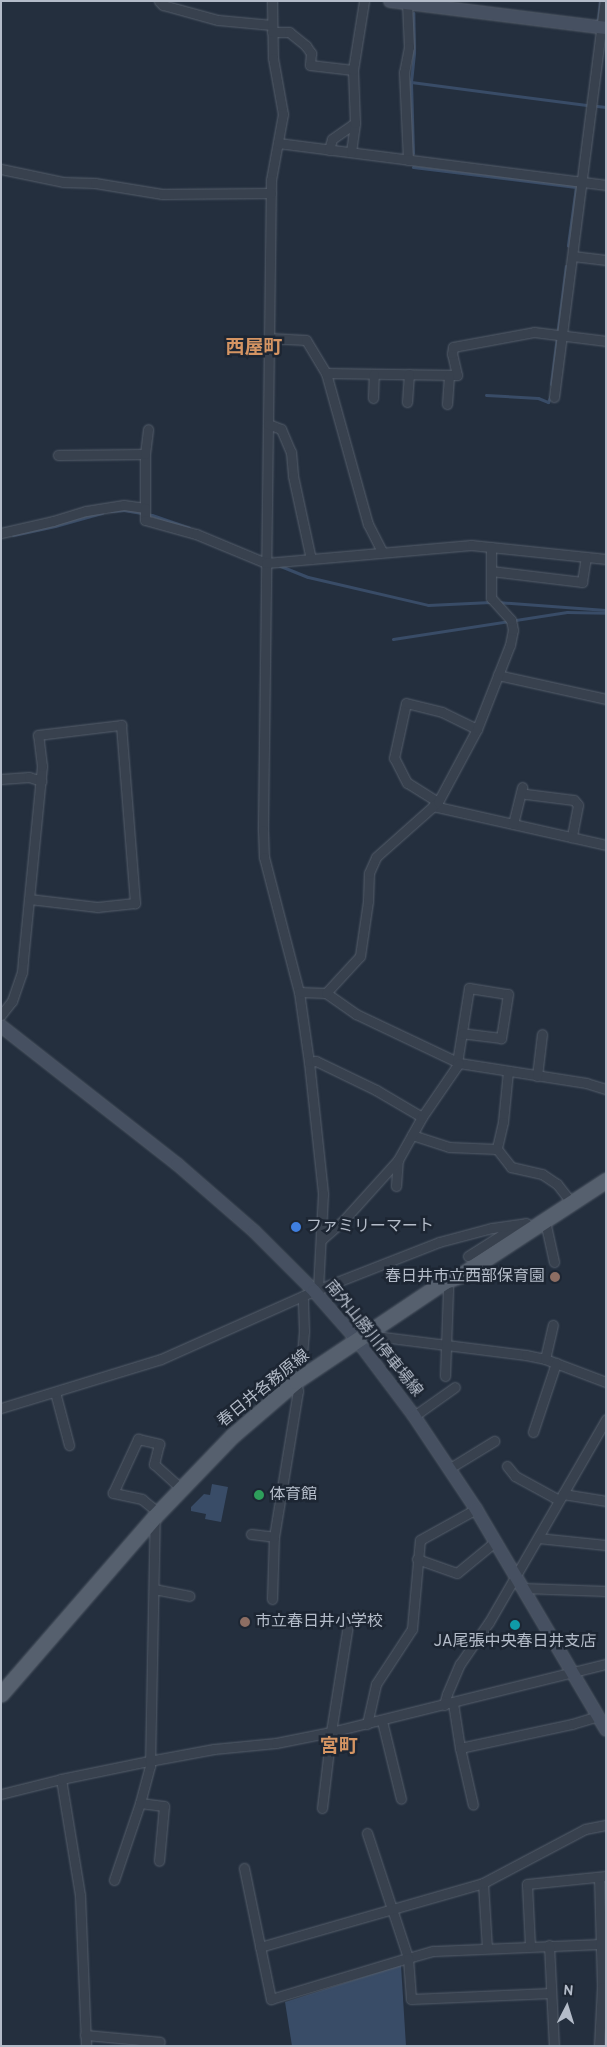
<!DOCTYPE html>
<meta charset="utf-8">
<style>
body{margin:0}
#map{position:relative;width:607px;height:2047px;overflow:hidden;background:#242f3e;font-family:Overpass,"Noto Sans JP",sans-serif}
div>[style]{position:absolute}
[style*='--x']{left:calc(var(--x)*1px);top:calc(var(--y)*1px);width:calc(var(--w)*1px);rotate:calc(var(--a)*1deg)}
.water>*{inset:0;background:#394c67}
.stream>*{height:3px;margin:-1.5px;padding:0 1.5px;transform-origin:1.5px;border-radius:1.5px;background:#394c67}
.roads{filter:drop-shadow(0 0 1px #565f6c) drop-shadow(0 0 1px #565f6c)}
.street>*{height:9px;margin:-4.5px;padding:0 4.5px;transform-origin:4.5px;border-radius:4.5px;background:#38414e}
.secondary>*{height:12px;margin:-6px;padding:0 6px;transform-origin:6px;border-radius:6px;background:#465061}
.primary>*{height:15px;margin:-7.5px;padding:0 7.5px;transform-origin:7.5px;border-radius:7.5px;background:#56606e}
.dots>*{width:14px;height:14px;translate:-50% -50%;box-sizing:border-box;border:2px solid #1d2633;border-radius:50%}
span{translate:-50% -50%;white-space:nowrap;text-align:center;line-height:1.15;-webkit-text-stroke:5px #1d2633;paint-order:stroke}
.poi-label{font-size:16px;color:#b4bcc9}
.left{translate:0 -50%;text-align:left}
.right{translate:-100% -50%;text-align:right}
.street-label{font-size:16px;color:#b4bcc9}
.quarter-label{font-size:19px;color:#d59563;font-weight:700}
.frame{position:absolute;inset:0;border:2px solid #b4bcc9;pointer-events:none}
.north{position:absolute;left:542px;top:1982px;width:50px;height:50px;-webkit-text-stroke:4px #1d2633;paint-order:stroke;rotate:5deg;font-size:14px;font-weight:700;line-height:20px;text-align:center;color:#b4bcc9}
.north::after{content:'';display:block;margin:auto;width:18px;height:22px;background:#b4bcc9;clip-path:polygon(50% 0,100% 100%,50% 72%,0 100%)}
</style>
<div id="map">
<div class="water">
<div style="clip-path:polygon(212px 1484px,228px 1487px,221px 1522px,205px 1519px,206px 1514px,191px 1511px,191px 1507px,204px 1494px,210px 1495px)"></div>
<div style="clip-path:polygon(401px 1965px,406px 2046px,292px 2046px,285px 2002px)"></div>
</div>
<div class="stream">
<div style="--x:594;--y:22;--w:4;--a:-27"></div>
<div style="--x:598;--y:20;--w:19;--a:-84"></div>
<div style="--x:411;--y:82;--w:177;--a:7.5"></div>
<div style="--x:597;--y:106;--w:9;--a:6"></div>
<div style="--x:413;--y:153;--w:71;--a:-91.6"></div>
<div style="--x:411;--y:82;--w:30;--a:-84"></div>
<div style="--x:414;--y:52;--w:39;--a:-91"></div>
<div style="--x:413;--y:167;--w:164;--a:7"></div>
<div style="--x:576;--y:187;--w:59;--a:97.9"></div>
<div style="--x:551;--y:384;--w:119;--a:-82.8"></div>
<div style="--x:486;--y:395;--w:52;--a:3.3"></div>
<div style="--x:538;--y:398;--w:11;--a:22"></div>
<div style="--x:548;--y:402;--w:8;--a:-67"></div>
<div style="--x:111;--y:511;--w:13;--a:-4"></div>
<div style="--x:124;--y:510;--w:28;--a:10"></div>
<div style="--x:152;--y:515;--w:39;--a:19"></div>
<div style="--x:13;--y:535;--w:43;--a:-12.1"></div>
<div style="--x:55;--y:526;--w:49;--a:-15.5"></div>
<div style="--x:278;--y:565;--w:32;--a:22"></div>
<div style="--x:308;--y:577;--w:123;--a:13.1"></div>
<div style="--x:428;--y:605;--w:63;--a:-2.7"></div>
<div style="--x:497;--y:602;--w:109;--a:4.2"></div>
<div style="--x:393;--y:639;--w:176;--a:-8.8"></div>
<div style="--x:567;--y:612;--w:39;--a:1"></div>
</div>
<div class="roads">
<div class="street">
<div style="--x:159;--y:1;--w:6;--a:45"></div>
<div style="--x:163;--y:5;--w:57;--a:15.3"></div>
<div style="--x:218;--y:20;--w:54;--a:5.3"></div>
<div style="--x:272;--y:1;--w:57;--a:89"></div>
<div style="--x:273;--y:58;--w:57;--a:79.9"></div>
<div style="--x:283;--y:114;--w:67;--a:100.3"></div>
<div style="--x:271;--y:180;--w:650;--a:90.71"></div>
<div style="--x:263;--y:830;--w:27;--a:88"></div>
<div style="--x:264;--y:857;--w:139;--a:75.5"></div>
<div style="--x:299;--y:992;--w:71;--a:81.9"></div>
<div style="--x:309;--y:1062;--w:133;--a:83.9"></div>
<div style="--x:323;--y:1194;--w:96;--a:93"></div>
<div style="--x:407;--y:3;--w:44;--a:87.4"></div>
<div style="--x:409;--y:47;--w:25;--a:101"></div>
<div style="--x:404;--y:72;--w:88;--a:87.4"></div>
<div style="--x:272;--y:32;--w:17;--a:0"></div>
<div style="--x:289;--y:32;--w:22;--a:39"></div>
<div style="--x:306;--y:46;--w:9;--a:54"></div>
<div style="--x:311;--y:53;--w:12;--a:95"></div>
<div style="--x:310;--y:65;--w:43;--a:6.6"></div>
<div style="--x:278;--y:143;--w:331;--a:7.3"></div>
<div style="--x:329;--y:150;--w:11;--a:-75"></div>
<div style="--x:332;--y:139;--w:28;--a:-35"></div>
<div style="--x:351;--y:152;--w:29;--a:-82"></div>
<div style="--x:355;--y:123;--w:53;--a:-92.2"></div>
<div style="--x:353;--y:70;--w:70;--a:-80.9"></div>
<div style="--x:1;--y:169;--w:63;--a:11.8"></div>
<div style="--x:63;--y:182;--w:32;--a:2"></div>
<div style="--x:95;--y:183;--w:68;--a:9.3"></div>
<div style="--x:162;--y:194;--w:109;--a:-0.5"></div>
<div style="--x:573;--y:256;--w:33;--a:7"></div>
<div style="--x:269;--y:338;--w:37;--a:3"></div>
<div style="--x:306;--y:340;--w:39;--a:59"></div>
<div style="--x:326;--y:373;--w:157;--a:74.5"></div>
<div style="--x:368;--y:524;--w:31;--a:63"></div>
<div style="--x:326;--y:373;--w:131;--a:0.9"></div>
<div style="--x:457;--y:375;--w:22;--a:-103"></div>
<div style="--x:452;--y:354;--w:7;--a:-82"></div>
<div style="--x:453;--y:347;--w:82;--a:-10.5"></div>
<div style="--x:534;--y:332;--w:73;--a:7.1"></div>
<div style="--x:554;--y:397;--w:399;--a:-82.7"></div>
<div style="--x:373;--y:398;--w:24;--a:-88"></div>
<div style="--x:407;--y:402;--w:28;--a:-86"></div>
<div style="--x:447;--y:404;--w:29;--a:-86"></div>
<div style="--x:268;--y:424;--w:14;--a:21"></div>
<div style="--x:281;--y:429;--w:25;--a:67"></div>
<div style="--x:291;--y:452;--w:24;--a:85"></div>
<div style="--x:293;--y:476;--w:85;--a:77.8"></div>
<div style="--x:58;--y:455;--w:87;--a:-0.7"></div>
<div style="--x:145;--y:508;--w:54;--a:-90"></div>
<div style="--x:145;--y:454;--w:25;--a:-83"></div>
<div style="--x:1;--y:533;--w:53;--a:-13"></div>
<div style="--x:53;--y:521;--w:34;--a:-17"></div>
<div style="--x:86;--y:511;--w:38;--a:-9"></div>
<div style="--x:124;--y:505;--w:21;--a:8"></div>
<div style="--x:145;--y:508;--w:12;--a:90"></div>
<div style="--x:145;--y:520;--w:53;--a:15.4"></div>
<div style="--x:196;--y:534;--w:76;--a:22.5"></div>
<div style="--x:266;--y:563;--w:206;--a:-5"></div>
<div style="--x:471;--y:545;--w:136;--a:5.9"></div>
<div style="--x:491;--y:571;--w:92;--a:6.9"></div>
<div style="--x:582;--y:582;--w:25;--a:-81"></div>
<div style="--x:498;--y:675;--w:111;--a:12.5"></div>
<div style="--x:1;--y:779;--w:28;--a:-4"></div>
<div style="--x:29;--y:777;--w:13;--a:18"></div>
<div style="--x:526;--y:794;--w:48;--a:7.1"></div>
<div style="--x:574;--y:800;--w:6;--a:51"></div>
<div style="--x:578;--y:805;--w:33;--a:101"></div>
<div style="--x:438;--y:802;--w:36;--a:-148"></div>
<div style="--x:407;--y:783;--w:28;--a:-117"></div>
<div style="--x:394;--y:758;--w:56;--a:-77.7"></div>
<div style="--x:406;--y:703;--w:37;--a:14"></div>
<div style="--x:442;--y:712;--w:39;--a:26"></div>
<div style="--x:433;--y:806;--w:177;--a:12.7"></div>
<div style="--x:513;--y:824;--w:38;--a:-76"></div>
<div style="--x:299;--y:992;--w:27;--a:2"></div>
<div style="--x:326;--y:993;--w:37;--a:35"></div>
<div style="--x:356;--y:1014;--w:114;--a:25.4"></div>
<div style="--x:459;--y:1063;--w:129;--a:8.9"></div>
<div style="--x:586;--y:1083;--w:21;--a:17"></div>
<div style="--x:326;--y:993;--w:50;--a:-47.4"></div>
<div style="--x:360;--y:956;--w:56;--a:-81.7"></div>
<div style="--x:368;--y:901;--w:28;--a:-88"></div>
<div style="--x:369;--y:873;--w:17;--a:-66"></div>
<div style="--x:376;--y:857;--w:83;--a:-41.6"></div>
<div style="--x:438;--y:802;--w:83;--a:-61.9"></div>
<div style="--x:477;--y:729;--w:90;--a:-68.6"></div>
<div style="--x:510;--y:645;--w:15;--a:-79"></div>
<div style="--x:513;--y:630;--w:10;--a:-101"></div>
<div style="--x:511;--y:620;--w:30;--a:-132"></div>
<div style="--x:491;--y:598;--w:51;--a:-90"></div>
<div style="--x:1;--y:1015;--w:18;--a:-52"></div>
<div style="--x:12;--y:1001;--w:31;--a:-71"></div>
<div style="--x:22;--y:972;--w:12;--a:-85"></div>
<div style="--x:23;--y:960;--w:195;--a:-84.4"></div>
<div style="--x:42;--y:766;--w:31;--a:-97"></div>
<div style="--x:38;--y:735;--w:84;--a:-6.9"></div>
<div style="--x:121;--y:725;--w:179;--a:85.5"></div>
<div style="--x:135;--y:903;--w:38;--a:174"></div>
<div style="--x:97;--y:907;--w:68;--a:-173.3"></div>
<div style="--x:309;--y:1062;--w:7;--a:-8"></div>
<div style="--x:316;--y:1061;--w:67;--a:25.8"></div>
<div style="--x:376;--y:1090;--w:53;--a:30.4"></div>
<div style="--x:457;--y:1063;--w:76;--a:-80.9"></div>
<div style="--x:469;--y:988;--w:39;--a:9"></div>
<div style="--x:508;--y:994;--w:45;--a:99"></div>
<div style="--x:501;--y:1038;--w:39;--a:-173"></div>
<div style="--x:508;--y:1071;--w:51;--a:95.6"></div>
<div style="--x:503;--y:1122;--w:28;--a:103"></div>
<div style="--x:497;--y:1149;--w:23;--a:52"></div>
<div style="--x:511;--y:1167;--w:32;--a:13"></div>
<div style="--x:542;--y:1174;--w:18;--a:34"></div>
<div style="--x:557;--y:1184;--w:24;--a:52"></div>
<div style="--x:537;--y:1076;--w:42;--a:-83.2"></div>
<div style="--x:412;--y:1135;--w:39;--a:18"></div>
<div style="--x:449;--y:1147;--w:48;--a:2.4"></div>
<div style="--x:396;--y:1186;--w:26;--a:-86"></div>
<div style="--x:398;--y:1160;--w:49;--a:-60.8"></div>
<div style="--x:422;--y:1117;--w:65;--a:-55.6"></div>
<div style="--x:545;--y:1221;--w:42;--a:77.6"></div>
<div style="--x:322;--y:1239;--w:28;--a:-41"></div>
<div style="--x:343;--y:1221;--w:82;--a:-48"></div>
<div style="--x:468;--y:1256;--w:58;--a:-32.3"></div>
<div style="--x:367;--y:1335;--w:160;--a:7.2"></div>
<div style="--x:526;--y:1355;--w:19;--a:12"></div>
<div style="--x:545;--y:1359;--w:65;--a:20.7"></div>
<div style="--x:545;--y:1359;--w:35;--a:-77"></div>
<div style="--x:445;--y:1376;--w:87;--a:-88"></div>
<div style="--x:448;--y:1289;--w:9;--a:-111"></div>
<div style="--x:300;--y:1379;--w:48;--a:-85.2"></div>
<div style="--x:304;--y:1331;--w:35;--a:-92"></div>
<div style="--x:55;--y:1392;--w:55;--a:75.2"></div>
<div style="--x:1;--y:1408;--w:167;--a:-17"></div>
<div style="--x:161;--y:1359;--w:167;--a:-24"></div>
<div style="--x:314;--y:1291;--w:134;--a:-21.4"></div>
<div style="--x:439;--y:1242;--w:55;--a:-14.8"></div>
<div style="--x:492;--y:1228;--w:34;--a:-8"></div>
<div style="--x:526;--y:1223;--w:8;--a:50"></div>
<div style="--x:414;--y:1416;--w:50;--a:-35.3"></div>
<div style="--x:533;--y:1432;--w:73;--a:-71.6"></div>
<div style="--x:507;--y:1466;--w:13;--a:51"></div>
<div style="--x:515;--y:1476;--w:50;--a:28.6"></div>
<div style="--x:450;--y:1468;--w:52;--a:-31.5"></div>
<div style="--x:563;--y:1494;--w:44;--a:9.2"></div>
<div style="--x:159;--y:1513;--w:22;--a:-141"></div>
<div style="--x:142;--y:1499;--w:30;--a:-168"></div>
<div style="--x:113;--y:1493;--w:60;--a:-65.2"></div>
<div style="--x:138;--y:1439;--w:22;--a:13"></div>
<div style="--x:159;--y:1444;--w:21;--a:104"></div>
<div style="--x:154;--y:1464;--w:36;--a:42"></div>
<div style="--x:251;--y:1534;--w:23;--a:7"></div>
<div style="--x:538;--y:1538;--w:68;--a:5.9"></div>
<div style="--x:417;--y:1559;--w:42;--a:19.3"></div>
<div style="--x:457;--y:1573;--w:50;--a:-39.4"></div>
<div style="--x:523;--y:1588;--w:83;--a:2.1"></div>
<div style="--x:154;--y:1589;--w:36;--a:11"></div>
<div style="--x:272;--y:1599;--w:62;--a:-88.2"></div>
<div style="--x:274;--y:1537;--w:148;--a:-80.7"></div>
<div style="--x:298;--y:1391;--w:10;--a:-101"></div>
<div style="--x:453;--y:1703;--w:46;--a:81.2"></div>
<div style="--x:460;--y:1748;--w:58;--a:77.2"></div>
<div style="--x:444;--y:1705;--w:11;--a:-75"></div>
<div style="--x:447;--y:1694;--w:33;--a:-67"></div>
<div style="--x:460;--y:1664;--w:51;--a:-55.4"></div>
<div style="--x:489;--y:1622;--w:234;--a:-60"></div>
<div style="--x:382;--y:1721;--w:80;--a:76.3"></div>
<div style="--x:367;--y:1724;--w:41;--a:-77.3"></div>
<div style="--x:376;--y:1684;--w:66;--a:-56.8"></div>
<div style="--x:412;--y:1629;--w:89;--a:-84.9"></div>
<div style="--x:420;--y:1540;--w:64;--a:-29"></div>
<div style="--x:460;--y:1748;--w:115;--a:-12.1"></div>
<div style="--x:572;--y:1724;--w:27;--a:-17"></div>
<div style="--x:61;--y:1779;--w:118;--a:80.7"></div>
<div style="--x:80;--y:1895;--w:151;--a:87.7"></div>
<div style="--x:1;--y:1794;--w:62;--a:-14"></div>
<div style="--x:61;--y:1779;--w:90;--a:-11.6"></div>
<div style="--x:149;--y:1761;--w:66;--a:-10.5"></div>
<div style="--x:214;--y:1749;--w:62;--a:-5.5"></div>
<div style="--x:276;--y:1743;--w:56;--a:-11.3"></div>
<div style="--x:331;--y:1732;--w:283;--a:-13.9"></div>
<div style="--x:140;--y:1803;--w:24;--a:7"></div>
<div style="--x:164;--y:1806;--w:55;--a:95.2"></div>
<div style="--x:322;--y:1808;--w:77;--a:-83.2"></div>
<div style="--x:331;--y:1732;--w:115;--a:-81"></div>
<div style="--x:367;--y:1833;--w:132;--a:71.8"></div>
<div style="--x:408;--y:1958;--w:26;--a:-16"></div>
<div style="--x:433;--y:1951;--w:169;--a:-2.4"></div>
<div style="--x:244;--y:1868;--w:134;--a:78.4"></div>
<div style="--x:271;--y:1999;--w:143;--a:-16.7"></div>
<div style="--x:408;--y:1958;--w:41;--a:85.8"></div>
<div style="--x:411;--y:1999;--w:140;--a:-2.5"></div>
<div style="--x:599;--y:1877;--w:110;--a:88.4"></div>
<div style="--x:602;--y:1987;--w:59;--a:92.9"></div>
<div style="--x:114;--y:1880;--w:81;--a:-71.3"></div>
<div style="--x:140;--y:1803;--w:38;--a:-75"></div>
<div style="--x:150;--y:1766;--w:250;--a:-88.9"></div>
<div style="--x:483;--y:1883;--w:65;--a:86.5"></div>
<div style="--x:549;--y:1945;--w:101;--a:87.2"></div>
<div style="--x:530;--y:1946;--w:62;--a:-92.8"></div>
<div style="--x:527;--y:1884;--w:79;--a:-5.8"></div>
<div style="--x:260;--y:1947;--w:232;--a:-16"></div>
<div style="--x:483;--y:1883;--w:115;--a:-27.9"></div>
<div style="--x:585;--y:1829;--w:21;--a:-11"></div>
<div style="--x:85;--y:2035;--w:75;--a:5.3"></div>
</div>
<div class="secondary">
<div style="--x:390;--y:1;--w:218;--a:7.1"></div>
<div style="--x:1;--y:1026;--w:224;--a:38.1"></div>
<div style="--x:177;--y:1164;--w:102;--a:41"></div>
<div style="--x:254;--y:1231;--w:85;--a:45"></div>
<div style="--x:314;--y:1291;--w:65;--a:48.7"></div>
<div style="--x:357;--y:1340;--w:95;--a:53.1"></div>
<div style="--x:414;--y:1416;--w:112;--a:56.3"></div>
<div style="--x:476;--y:1509;--w:256;--a:59.5"></div>
</div>
<div class="primary">
<div style="--x:1;--y:1694;--w:235;--a:-49.1"></div>
<div style="--x:155;--y:1516;--w:111;--a:-46.1"></div>
<div style="--x:232;--y:1436;--w:84;--a:-40.7"></div>
<div style="--x:296;--y:1381;--w:179;--a:-33.9"></div>
<div style="--x:445;--y:1281;--w:17;--a:-21"></div>
<div style="--x:461;--y:1275;--w:173;--a:-33.2"></div>
</div>
</div>
<div class="dots">
<div style="left:296px;top:1227px;background:#3f7fe0"></div>
<div style="left:555px;top:1277px;background:#8d6e63"></div>
<div style="left:259px;top:1495px;background:#2e9e5b"></div>
<div style="left:245px;top:1622px;background:#8d6e63"></div>
<div style="left:515px;top:1625px;background:#0f9aa8"></div>
</div>
<div class="poi-label">
<span class="left" style="left:306px;top:1227px">ファミリーマート</span>
<span class="right" style="left:545px;top:1277px">春日井市立西部保育園</span>
<span class="left" style="left:269px;top:1495px">体育館</span>
<span class="left" style="left:255px;top:1622px">市立春日井小学校</span>
<span style="left:515px;top:1642px">JA尾張中央春日井支店</span>
</div>
<div class="street-label">
<span style="left:373px;top:1339px;rotate:51deg">南外山勝川停車場線</span>
<span style="left:264px;top:1389px;rotate:-39deg">春日井各務原線</span>
</div>
<div class="quarter-label">
<span style="left:254px;top:349px">西屋町</span>
<span style="left:339px;top:1748px">宮町</span>
</div>
<div class="frame"></div>
<div class="north">N</div>
</div>
